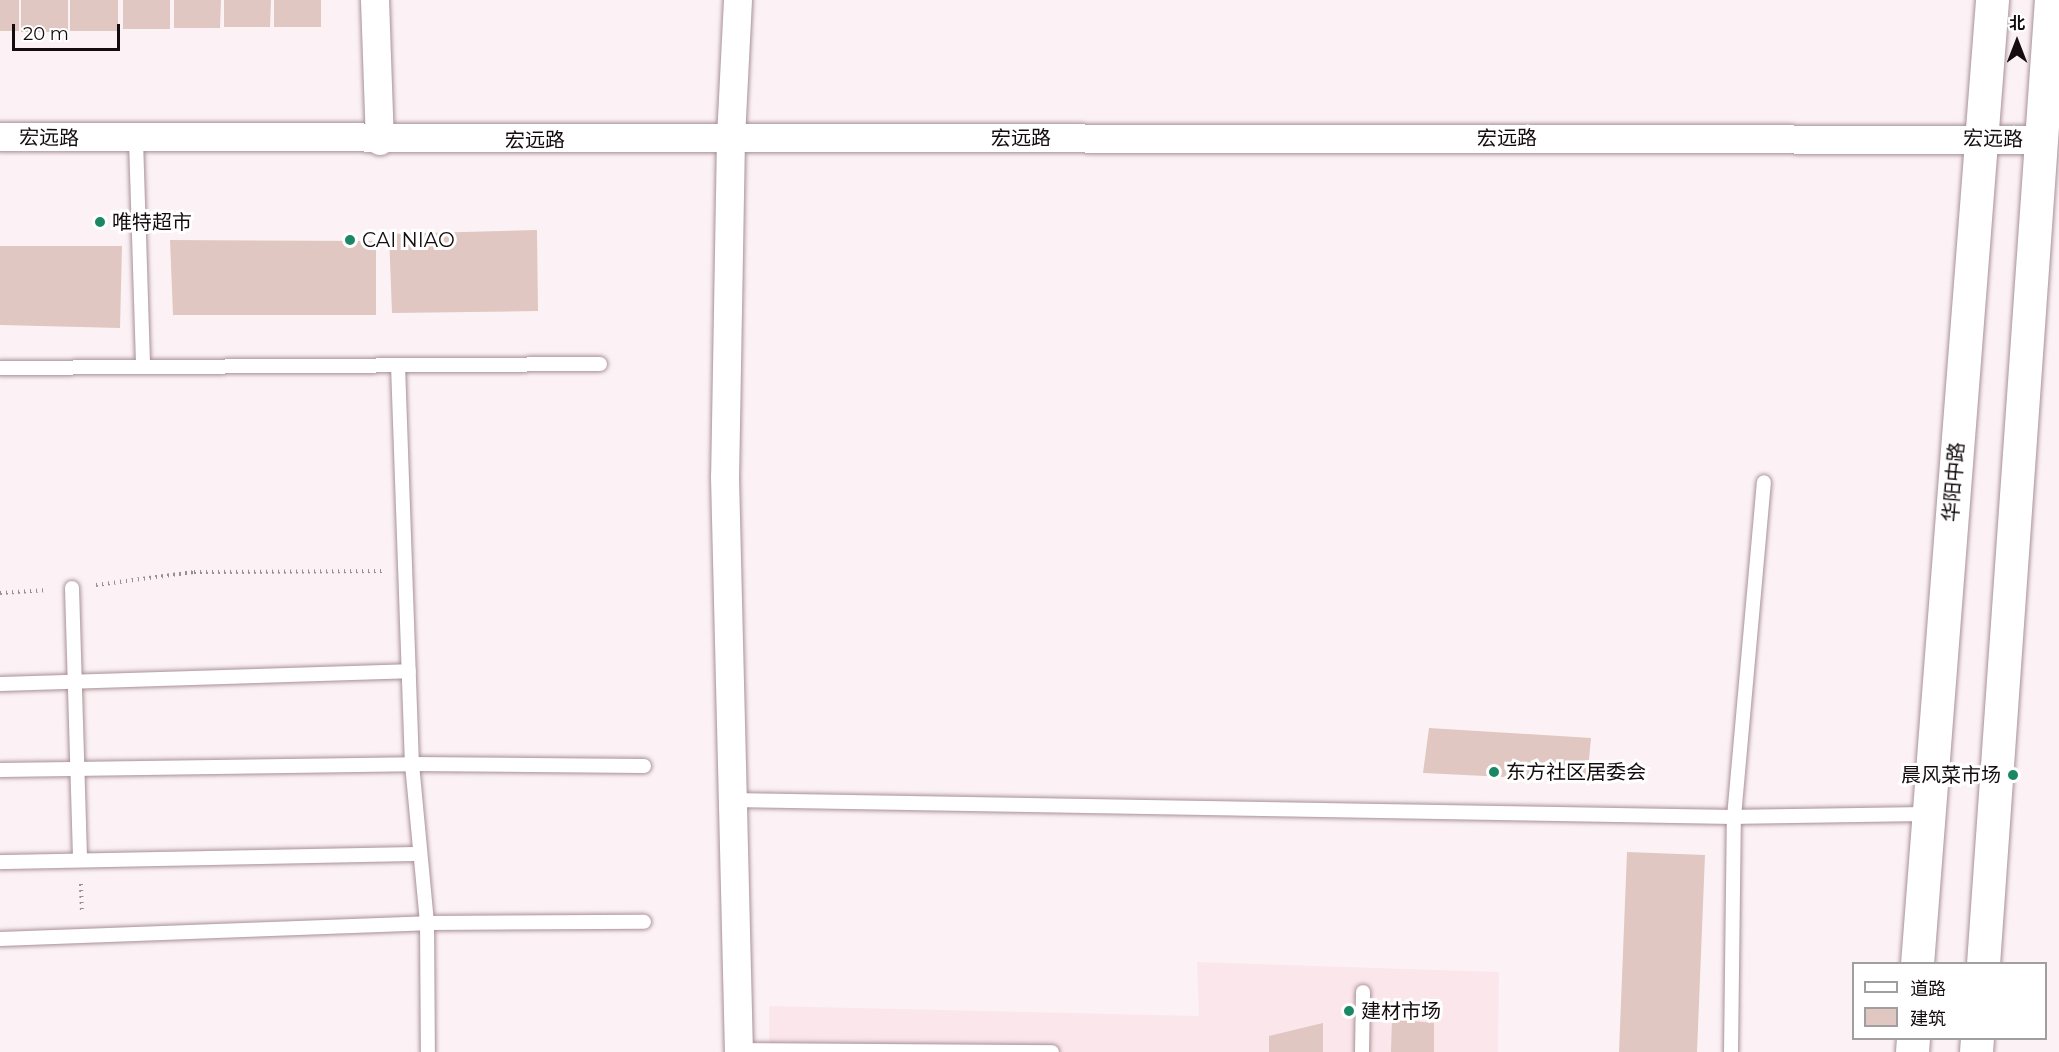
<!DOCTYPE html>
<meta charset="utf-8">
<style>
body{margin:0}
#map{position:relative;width:2059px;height:1052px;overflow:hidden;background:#fcf2f5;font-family:Montserrat,"Noto Sans SC",sans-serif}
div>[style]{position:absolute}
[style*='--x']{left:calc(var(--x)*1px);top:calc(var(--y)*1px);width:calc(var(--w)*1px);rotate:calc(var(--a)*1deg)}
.built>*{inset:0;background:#fbe6ec}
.building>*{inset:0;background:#e0c7c1}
.path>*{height:4px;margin-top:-2px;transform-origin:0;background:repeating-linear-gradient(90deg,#998f92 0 1.5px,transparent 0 6px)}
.roads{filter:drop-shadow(0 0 2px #a89197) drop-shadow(0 0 2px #a89197)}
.lane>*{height:14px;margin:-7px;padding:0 7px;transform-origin:7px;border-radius:7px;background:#fff}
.street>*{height:28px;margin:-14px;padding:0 14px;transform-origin:14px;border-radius:14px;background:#fff}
.primary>*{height:33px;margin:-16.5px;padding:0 16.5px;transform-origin:16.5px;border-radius:16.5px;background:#fff}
.dots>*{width:16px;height:16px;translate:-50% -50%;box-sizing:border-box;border:3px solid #fff;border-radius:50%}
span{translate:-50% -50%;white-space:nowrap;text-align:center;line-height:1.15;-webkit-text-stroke:6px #fff;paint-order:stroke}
.street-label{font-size:20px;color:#140c0f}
.poi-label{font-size:20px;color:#140c0f}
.left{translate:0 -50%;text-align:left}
.right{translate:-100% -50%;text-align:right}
.legend{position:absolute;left:1852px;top:962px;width:195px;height:78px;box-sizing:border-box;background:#fff;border:2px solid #a19e9f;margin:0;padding:8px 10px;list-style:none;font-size:18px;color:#140c0f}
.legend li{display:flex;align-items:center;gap:12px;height:30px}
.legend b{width:30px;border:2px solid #a19e9f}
.north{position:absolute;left:1987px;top:12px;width:60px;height:60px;-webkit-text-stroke:4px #fff;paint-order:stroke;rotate:0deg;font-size:16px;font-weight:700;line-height:24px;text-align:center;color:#140c0f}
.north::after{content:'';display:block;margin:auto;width:21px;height:27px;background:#140c0f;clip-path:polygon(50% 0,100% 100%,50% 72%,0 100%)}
.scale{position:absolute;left:12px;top:24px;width:108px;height:27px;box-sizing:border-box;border:3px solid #140c0f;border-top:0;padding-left:8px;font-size:18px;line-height:21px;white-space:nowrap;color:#140c0f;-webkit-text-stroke:4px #fff;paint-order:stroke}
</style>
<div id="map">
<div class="built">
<div style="clip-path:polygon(1197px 962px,1499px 972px,1498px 1052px,769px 1052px,769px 1006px,1199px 1016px)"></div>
</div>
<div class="building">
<div style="clip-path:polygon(0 0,19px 0,19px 31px,0 31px)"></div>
<div style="clip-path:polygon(21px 0,68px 0,68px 32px,21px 32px)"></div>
<div style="clip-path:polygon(70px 0,118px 0,118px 31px,70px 31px)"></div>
<div style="clip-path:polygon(123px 0,170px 0,170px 29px,123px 29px)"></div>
<div style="clip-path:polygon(174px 0,221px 0,220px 28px,174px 28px)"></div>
<div style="clip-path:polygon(224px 0,271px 0,270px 27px,224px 27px)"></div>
<div style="clip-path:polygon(274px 0,321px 0,321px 27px,274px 27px)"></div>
<div style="clip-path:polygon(537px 230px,538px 311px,392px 313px,389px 234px)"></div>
<div style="clip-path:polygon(170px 240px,376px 241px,376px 315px,173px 315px)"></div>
<div style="clip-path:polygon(0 246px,122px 246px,120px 328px,0 325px)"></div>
<div style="clip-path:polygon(1429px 728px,1591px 738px,1587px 781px,1423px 773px)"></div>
<div style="clip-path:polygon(1627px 852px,1705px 855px,1697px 1052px,1619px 1052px)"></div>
<div style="clip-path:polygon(1392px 1019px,1434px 1023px,1434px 1052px,1391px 1052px)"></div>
<div style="clip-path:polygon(1323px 1023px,1323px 1052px,1269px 1052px,1269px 1036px)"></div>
</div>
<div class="path">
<div style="--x:96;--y:585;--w:99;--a:-7.6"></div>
<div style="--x:194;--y:572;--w:188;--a:-0.3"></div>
<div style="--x:0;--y:593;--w:47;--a:-3.7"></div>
<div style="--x:81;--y:884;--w:29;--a:88"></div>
</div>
<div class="roads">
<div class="lane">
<div style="--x:136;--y:140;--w:225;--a:88.2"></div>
<div style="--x:398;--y:365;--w:399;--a:88"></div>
<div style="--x:412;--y:764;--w:160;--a:84.6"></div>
<div style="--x:427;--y:923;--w:129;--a:89.6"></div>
<div style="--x:0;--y:368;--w:600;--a:-0.38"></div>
<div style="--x:72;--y:588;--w:272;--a:88.3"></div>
<div style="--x:0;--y:684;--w:409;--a:-1.8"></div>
<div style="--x:0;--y:770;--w:412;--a:-0.8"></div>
<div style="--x:412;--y:764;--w:232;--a:0.5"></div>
<div style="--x:731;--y:800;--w:1003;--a:0.97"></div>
<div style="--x:1734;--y:817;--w:191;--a:-0.9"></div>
<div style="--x:0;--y:862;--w:420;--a:-1.1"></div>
<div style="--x:0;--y:939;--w:427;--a:-2.1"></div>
<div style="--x:427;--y:923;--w:217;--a:-0.3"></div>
<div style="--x:739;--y:1050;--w:313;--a:0.4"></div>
<div style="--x:1362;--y:1052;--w:60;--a:-89"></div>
<div style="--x:1731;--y:1052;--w:235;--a:-89.3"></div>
<div style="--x:1734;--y:817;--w:336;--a:-84.9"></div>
</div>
<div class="street">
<div style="--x:375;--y:0;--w:141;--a:88"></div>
<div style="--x:738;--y:0;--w:138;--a:92.9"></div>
<div style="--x:731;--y:138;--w:339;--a:91"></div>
<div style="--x:725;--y:477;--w:575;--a:88.61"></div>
<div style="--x:0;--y:137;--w:2042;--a:0.08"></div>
</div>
<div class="primary">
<div style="--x:1917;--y:964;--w:967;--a:-85.55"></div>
<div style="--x:1983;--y:964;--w:966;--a:-85.97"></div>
<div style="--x:1912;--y:1052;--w:14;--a:-86"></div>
<div style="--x:1976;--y:1052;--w:14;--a:-86"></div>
</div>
</div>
<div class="dots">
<div style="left:100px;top:222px;background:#1c8765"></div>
<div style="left:350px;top:240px;background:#1c8765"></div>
<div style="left:1494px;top:772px;background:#1c8765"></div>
<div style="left:2013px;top:775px;background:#1c8765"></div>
<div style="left:1349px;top:1011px;background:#1c8765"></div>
</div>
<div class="street-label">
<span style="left:49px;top:138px;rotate:1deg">宏远路</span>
<span style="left:1021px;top:138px">宏远路</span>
<span style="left:1507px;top:138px">宏远路</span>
<span style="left:1993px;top:139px;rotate:1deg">宏远路</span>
<span style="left:535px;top:140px">宏远路</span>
<span style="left:1954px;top:482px;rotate:-85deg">华阳中路</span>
</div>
<div class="poi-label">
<span class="left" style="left:112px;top:222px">唯特超市</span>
<span class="left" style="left:362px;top:240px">CAI NIAO</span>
<span class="left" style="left:1506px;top:772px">东方社区居委会</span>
<span class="right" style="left:2001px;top:775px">晨风菜市场</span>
<span class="left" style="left:1361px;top:1011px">建材市场</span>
</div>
<ul class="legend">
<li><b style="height:8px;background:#fff"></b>道路</li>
<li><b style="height:16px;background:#e0c7c1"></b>建筑</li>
</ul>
<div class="north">北</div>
<div class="scale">20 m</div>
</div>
